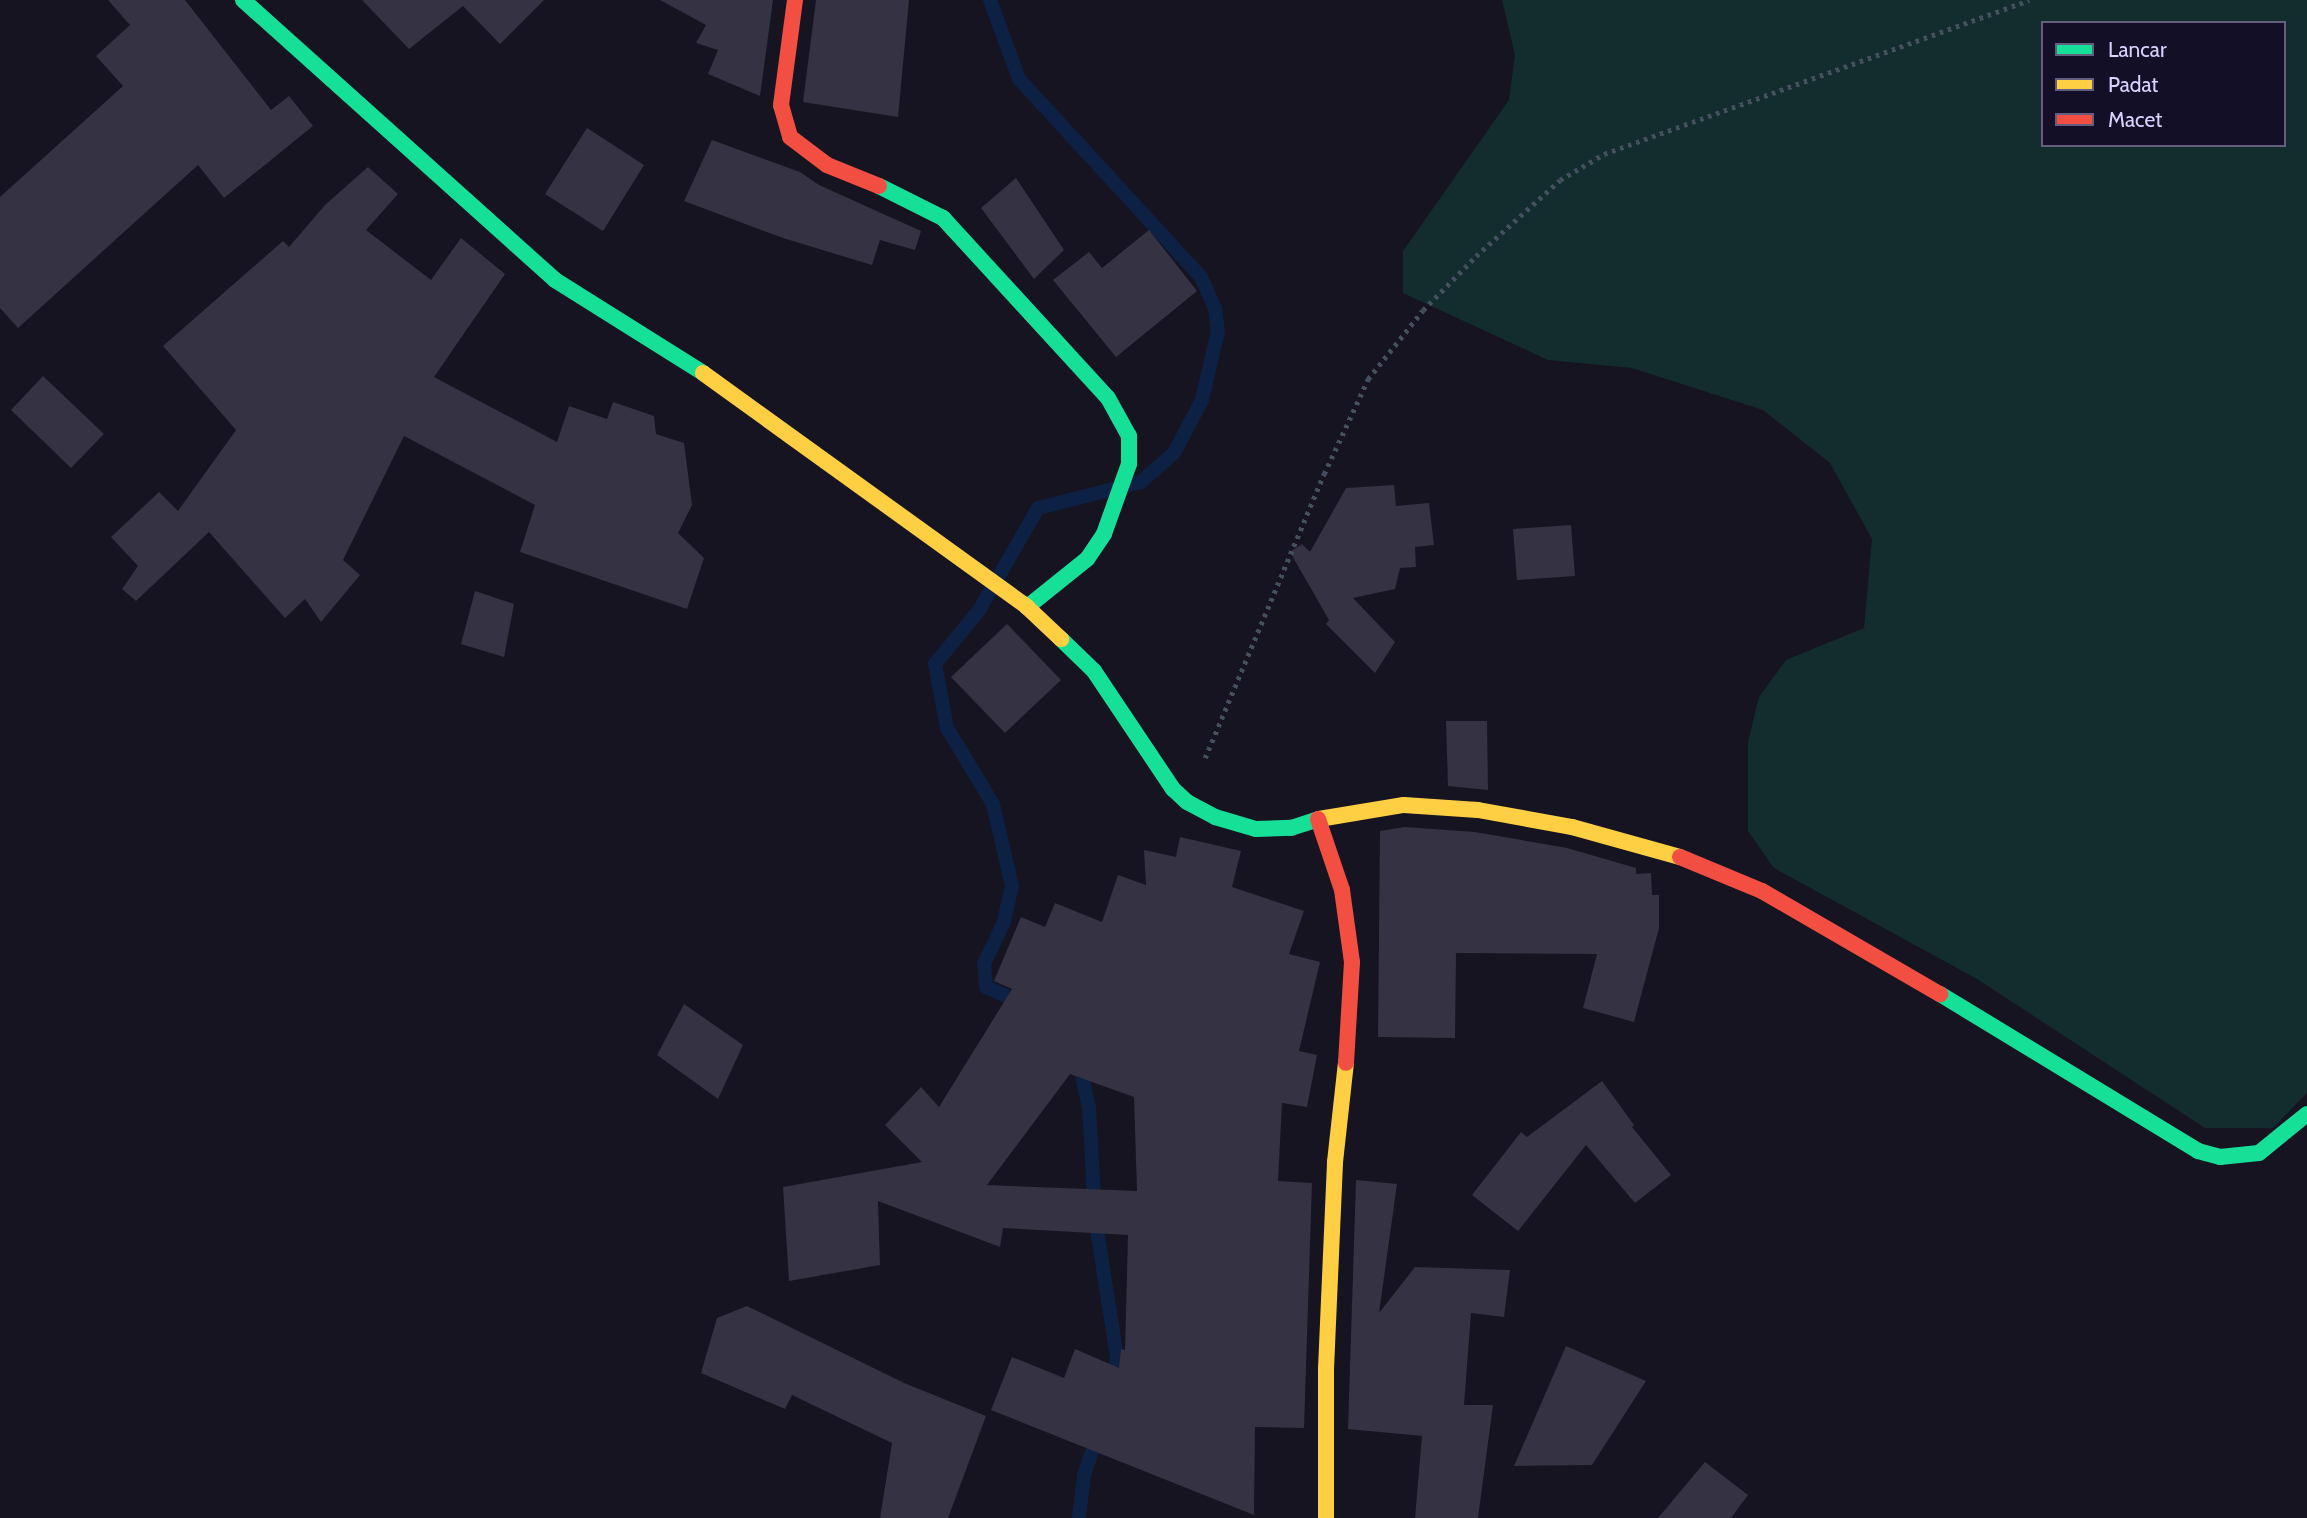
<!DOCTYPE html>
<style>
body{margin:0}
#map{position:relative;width:2307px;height:1518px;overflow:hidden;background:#161421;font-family:Cabin,sans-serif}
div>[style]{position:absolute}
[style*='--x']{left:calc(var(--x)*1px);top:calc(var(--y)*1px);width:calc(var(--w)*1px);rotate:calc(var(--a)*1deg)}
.green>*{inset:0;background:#132c2d}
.stream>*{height:14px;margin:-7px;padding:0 7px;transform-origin:7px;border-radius:7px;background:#0d2144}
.building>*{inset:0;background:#343243}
.path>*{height:4.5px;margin-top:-2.25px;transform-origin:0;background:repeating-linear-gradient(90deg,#44505f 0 3.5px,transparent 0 8.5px)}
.fast>*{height:16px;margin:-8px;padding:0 8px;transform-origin:8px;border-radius:8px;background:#16e098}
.slow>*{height:16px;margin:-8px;padding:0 8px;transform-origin:8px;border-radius:8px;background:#ffcf43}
.jam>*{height:16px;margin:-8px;padding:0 8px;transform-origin:8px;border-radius:8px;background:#f24e42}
span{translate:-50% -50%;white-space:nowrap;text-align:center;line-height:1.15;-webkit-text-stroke:6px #130f26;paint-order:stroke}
.legend{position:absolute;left:2041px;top:21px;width:245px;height:126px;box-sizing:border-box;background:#130f26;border:2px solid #625e7d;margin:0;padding:9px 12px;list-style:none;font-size:21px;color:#d9d4ff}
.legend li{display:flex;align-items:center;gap:14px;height:35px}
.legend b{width:35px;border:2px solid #625e7d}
</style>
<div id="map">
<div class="green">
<div style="clip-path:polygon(evenodd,1502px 0,2307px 0,2307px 1093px,2273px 1128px,2205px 1128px,1977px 979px,1774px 868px,1748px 831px,1748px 742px,1759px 697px,1786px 660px,1864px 628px,1872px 539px,1830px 463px,1763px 410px,1632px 368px,1548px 360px,1403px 293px,1403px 251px,1509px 100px,1515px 55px,1502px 0,2043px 23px,2284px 23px,2284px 145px,2043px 145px,2043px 23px)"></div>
</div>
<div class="stream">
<div style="--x:990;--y:0;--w:84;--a:69.8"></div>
<div style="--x:1019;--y:79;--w:269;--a:47.4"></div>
<div style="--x:1201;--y:277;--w:34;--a:66"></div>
<div style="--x:1215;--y:308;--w:23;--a:83"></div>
<div style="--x:1218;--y:331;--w:71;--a:103.1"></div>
<div style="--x:1202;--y:400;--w:60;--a:117.8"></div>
<div style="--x:1174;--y:453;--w:44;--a:138.7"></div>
<div style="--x:1141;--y:482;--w:106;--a:165.8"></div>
<div style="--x:1038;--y:508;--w:116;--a:119.9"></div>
<div style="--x:980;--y:609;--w:71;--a:129.3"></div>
<div style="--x:935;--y:664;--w:65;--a:79.4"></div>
<div style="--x:947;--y:728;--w:89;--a:58.8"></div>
<div style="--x:993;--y:804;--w:84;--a:77"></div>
<div style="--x:1012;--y:886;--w:37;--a:103"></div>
<div style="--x:1004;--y:922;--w:47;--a:115.5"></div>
<div style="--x:984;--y:964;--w:23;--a:85"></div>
<div style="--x:986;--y:987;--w:42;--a:24.1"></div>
<div style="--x:1079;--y:1062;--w:47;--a:77.7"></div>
<div style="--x:1089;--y:1108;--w:109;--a:86.8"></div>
<div style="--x:1095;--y:1217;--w:142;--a:81.1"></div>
<div style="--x:1117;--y:1357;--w:28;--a:100"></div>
<div style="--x:1079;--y:1518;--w:43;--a:-83.4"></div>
<div style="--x:1084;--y:1475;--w:43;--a:-71.1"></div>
</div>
<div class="building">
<div style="clip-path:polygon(108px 0,185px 0,271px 110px,289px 96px,313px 126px,224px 198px,198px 165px,18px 328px,0 308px,0 197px,123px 86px,96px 56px,130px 25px)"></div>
<div style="clip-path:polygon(362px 0,544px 0,500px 44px,463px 6px,409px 49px)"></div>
<div style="clip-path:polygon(660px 0,773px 0,760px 96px,708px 74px,718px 50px,696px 43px,706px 25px)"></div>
<div style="clip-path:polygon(816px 0,909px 0,898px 117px,803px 102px)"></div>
<div style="clip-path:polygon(587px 128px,644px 165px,603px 231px,545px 194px)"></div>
<div style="clip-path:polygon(712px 140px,800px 172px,819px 185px,921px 231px,915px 250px,880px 240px,872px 265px,783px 238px,684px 201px)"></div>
<div style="clip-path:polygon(368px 167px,398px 194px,366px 230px,431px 280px,461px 238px,505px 274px,434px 377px,557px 442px,569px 406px,607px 419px,613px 402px,654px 416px,656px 434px,684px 443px,692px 505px,678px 533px,704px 558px,687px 609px,520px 552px,535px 505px,404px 436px,343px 560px,360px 575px,321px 622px,305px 599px,285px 618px,209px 532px,136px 601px,122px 589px,138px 566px,111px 537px,159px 492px,178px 511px,236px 430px,163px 346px,283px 241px,289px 247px,325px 205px)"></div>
<div style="clip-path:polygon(1016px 178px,1064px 250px,1034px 279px,981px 208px)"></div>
<div style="clip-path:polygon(1149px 230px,1197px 291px,1116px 357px,1053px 280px,1089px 252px,1102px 268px)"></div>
<div style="clip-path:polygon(43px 376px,104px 434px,71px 468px,11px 410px)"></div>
<div style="clip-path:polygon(1394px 485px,1396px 506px,1429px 503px,1434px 545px,1415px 547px,1416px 567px,1400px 568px,1395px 589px,1353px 598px,1395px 642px,1375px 673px,1326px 624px,1329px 620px,1290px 552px,1302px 544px,1310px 552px,1346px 488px)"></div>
<div style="clip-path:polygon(1571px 525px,1575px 576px,1517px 580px,1513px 529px)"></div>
<div style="clip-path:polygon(475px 591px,514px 604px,504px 657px,461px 644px)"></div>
<div style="clip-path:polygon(1007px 624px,1061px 680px,1005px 733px,951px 677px)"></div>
<div style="clip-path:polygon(1446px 721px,1487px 721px,1488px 790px,1448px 786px)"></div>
<div style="clip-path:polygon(1405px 827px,1475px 832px,1567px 848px,1636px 868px,1636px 874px,1651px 873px,1652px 895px,1659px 895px,1659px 928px,1634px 1022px,1583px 1008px,1597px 954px,1456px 953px,1455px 1038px,1378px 1037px,1380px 831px)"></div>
<div style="clip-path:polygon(evenodd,1180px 837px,1241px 851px,1232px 887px,1304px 911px,1289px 954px,1320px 962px,1299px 1051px,1317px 1055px,1307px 1107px,1282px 1103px,1278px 1181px,1312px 1183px,1304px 1428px,1255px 1427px,1254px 1515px,991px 1410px,1012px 1357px,1064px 1378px,1075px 1349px,1119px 1368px,1121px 1349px,1125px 1350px,1128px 1235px,1003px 1228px,1000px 1247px,878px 1201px,880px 1265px,789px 1281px,783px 1187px,922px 1162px,885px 1125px,921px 1087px,939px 1107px,1012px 989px,994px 981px,1021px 917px,1045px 927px,1055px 903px,1102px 922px,1118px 875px,1146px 885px,1144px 850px,1176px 857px,1180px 837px,1070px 1074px,1134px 1097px,1137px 1191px,987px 1185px,1070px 1074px)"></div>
<div style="clip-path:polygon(684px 1004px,743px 1045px,718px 1099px,657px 1055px)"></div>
<div style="clip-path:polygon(1602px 1081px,1634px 1125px,1632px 1127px,1671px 1175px,1635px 1203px,1586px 1145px,1518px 1231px,1472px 1195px,1521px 1132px,1527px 1137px)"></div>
<div style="clip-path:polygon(1356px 1180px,1397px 1184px,1379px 1313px,1415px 1267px,1510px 1270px,1504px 1317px,1471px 1313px,1464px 1405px,1493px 1405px,1478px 1518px,1415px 1518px,1422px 1436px,1348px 1429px)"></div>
<div style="clip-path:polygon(747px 1306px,904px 1383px,986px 1416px,948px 1518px,880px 1518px,892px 1443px,792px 1395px,785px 1409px,701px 1373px,717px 1318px)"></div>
<div style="clip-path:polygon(1566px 1346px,1646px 1381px,1592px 1465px,1514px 1466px)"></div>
<div style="clip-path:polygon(1705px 1462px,1748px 1495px,1731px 1518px,1658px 1518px)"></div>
</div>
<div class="path">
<div style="--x:1205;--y:758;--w:308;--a:-67.3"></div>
<div style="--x:1324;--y:474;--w:105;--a:-65.1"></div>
<div style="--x:1368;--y:379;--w:88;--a:-51.4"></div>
<div style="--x:1423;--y:310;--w:76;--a:-45.5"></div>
<div style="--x:1476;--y:256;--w:113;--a:-42.1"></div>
<div style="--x:1560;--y:180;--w:51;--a:-30.6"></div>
<div style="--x:1604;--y:154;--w:452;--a:-19.9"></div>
</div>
<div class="fast">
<div style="--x:243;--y:0;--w:419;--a:41.9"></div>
<div style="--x:555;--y:280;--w:175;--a:32.1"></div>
<div style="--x:879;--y:186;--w:72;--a:26.6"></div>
<div style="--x:943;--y:218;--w:244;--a:47.5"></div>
<div style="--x:1108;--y:398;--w:43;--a:61.1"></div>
<div style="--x:1129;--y:436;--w:28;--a:90"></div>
<div style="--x:1129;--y:464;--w:74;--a:109.7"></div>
<div style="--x:1104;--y:534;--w:30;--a:124"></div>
<div style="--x:1087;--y:559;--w:77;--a:141.3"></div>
<div style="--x:1061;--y:639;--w:46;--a:44.1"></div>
<div style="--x:1094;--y:671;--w:142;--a:56.2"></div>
<div style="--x:1173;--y:789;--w:19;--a:43"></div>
<div style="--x:1187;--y:802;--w:32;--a:28"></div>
<div style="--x:1215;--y:817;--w:43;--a:16.3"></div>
<div style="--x:1256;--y:829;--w:35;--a:-2"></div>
<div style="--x:1291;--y:828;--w:28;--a:-18"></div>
<div style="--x:1940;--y:994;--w:302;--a:31.3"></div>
<div style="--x:2198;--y:1151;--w:23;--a:15"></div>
<div style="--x:2220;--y:1157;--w:39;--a:-6"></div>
<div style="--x:2259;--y:1153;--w:62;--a:-39.1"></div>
</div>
<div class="slow">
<div style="--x:703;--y:373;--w:400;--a:35.8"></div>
<div style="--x:1027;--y:607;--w:47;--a:43.3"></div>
<div style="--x:1319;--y:819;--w:86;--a:-9.4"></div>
<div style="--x:1404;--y:805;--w:74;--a:3.9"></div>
<div style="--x:1478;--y:810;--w:96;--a:10.3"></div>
<div style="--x:1572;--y:827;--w:112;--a:15.5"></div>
<div style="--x:1326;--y:1518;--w:149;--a:-90"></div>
<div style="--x:1326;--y:1369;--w:207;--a:-87.5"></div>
<div style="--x:1335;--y:1162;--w:100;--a:-83.7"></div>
</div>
<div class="jam">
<div style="--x:795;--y:0;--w:106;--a:97.6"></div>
<div style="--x:781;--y:105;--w:33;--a:74"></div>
<div style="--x:790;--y:137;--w:46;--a:37.1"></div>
<div style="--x:827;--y:165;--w:56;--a:22"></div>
<div style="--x:1318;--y:819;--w:75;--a:71.3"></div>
<div style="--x:1342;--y:890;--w:73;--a:82.1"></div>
<div style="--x:1352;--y:962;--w:101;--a:93.4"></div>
<div style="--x:1680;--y:857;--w:89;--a:22.5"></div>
<div style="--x:1762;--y:891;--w:206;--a:30.1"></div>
</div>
<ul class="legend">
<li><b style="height:9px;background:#16e098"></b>Lancar</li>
<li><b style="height:9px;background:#ffcf43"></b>Padat</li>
<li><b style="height:9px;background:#f24e42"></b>Macet</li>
</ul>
</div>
